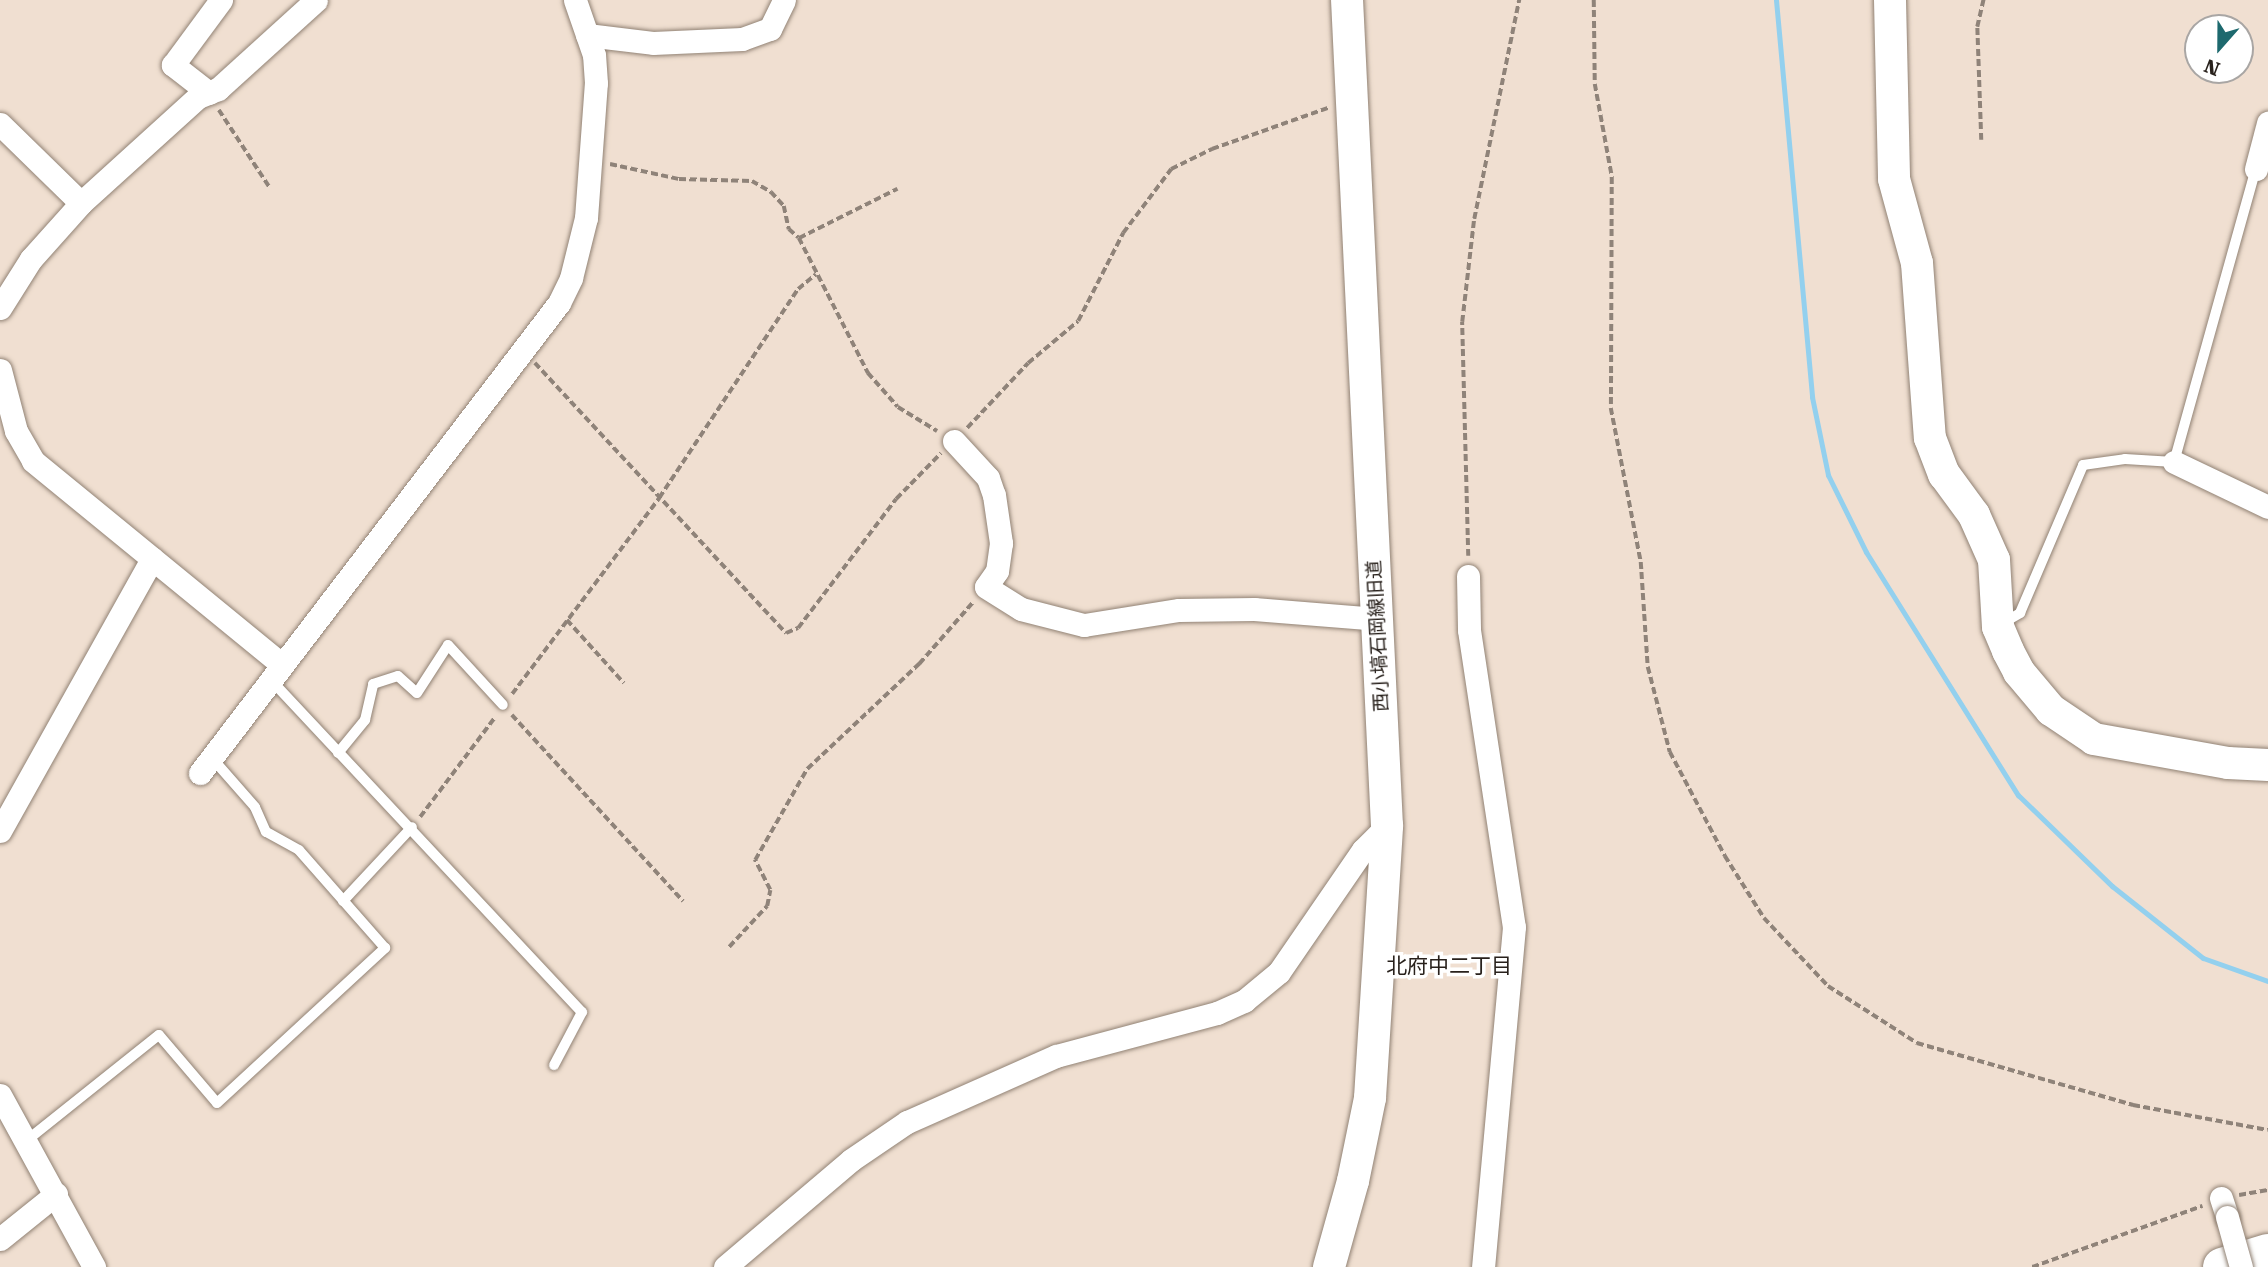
<!DOCTYPE html>
<meta charset="utf-8">
<style>
body{margin:0}
#map{position:relative;width:2268px;height:1267px;overflow:hidden;background:#f0dfd1;font-family:"Roboto Serif","Noto Sans JP",serif}
div>[style]{position:absolute}
[style*='--x']{left:calc(var(--x)*1px);top:calc(var(--y)*1px);width:calc(var(--w)*1px);rotate:calc(var(--a)*1deg)}
.stream>*{height:5px;margin:-2.5px;padding:0 2.5px;transform-origin:2.5px;border-radius:2.5px;background:#93d0ee}
.path>*{height:3.5px;margin-top:-1.75px;transform-origin:0;background:repeating-linear-gradient(90deg,#8f8379 0 7px,transparent 0 10.5px)}
.roads{filter:drop-shadow(0 0 2px #918274) drop-shadow(0 0 2px #918274)}
.lane>*{height:10px;margin:-5px;padding:0 5px;transform-origin:5px;border-radius:5px;background:#fff}
.street>*{height:23px;margin:-11.5px;padding:0 11.5px;transform-origin:11.5px;border-radius:11.5px;background:#fff}
.secondary>*{height:32px;margin:-16px;padding:0 16px;transform-origin:16px;border-radius:16px;background:#fff}
.highway>*{height:38px;margin:-19px;padding:0 19px;transform-origin:19px;border-radius:19px;background:#fff}
.bridges{filter:drop-shadow(0 0 2px #918274) drop-shadow(0 0 2px #918274)}
.street-bridge>*{height:23px;margin:-11.5px;padding:0 11.5px;transform-origin:11.5px;border-radius:11.5px;background:#fff}
span{translate:-50% -50%;white-space:nowrap;text-align:center;line-height:1.15;-webkit-text-stroke:7px #fff;paint-order:stroke}
.street-label{font-size:19px;color:#28211c}
.neighbourhood-label{font-size:21px;color:#28211c}
.north{position:absolute;left:2184px;top:14px;width:70px;height:70px;box-sizing:border-box;background:#fff;border:2px solid #a9a6a4;border-radius:50%;rotate:201deg;font-size:19px;font-weight:700;line-height:28px;text-align:center;color:#28211c}
.north::after{content:'';display:block;margin:auto;width:24px;height:32px;background:#1d696e;clip-path:polygon(50% 0,100% 100%,50% 72%,0 100%)}
</style>
<div id="map">
<div class="stream">
<div style="--x:1776;--y:0;--w:399;--a:84.8"></div>
<div style="--x:1812;--y:397;--w:80;--a:78.4"></div>
<div style="--x:1828;--y:475;--w:86;--a:63.7"></div>
<div style="--x:1866;--y:552;--w:287;--a:58"></div>
<div style="--x:2018;--y:795;--w:131;--a:44.1"></div>
<div style="--x:2112;--y:886;--w:116;--a:38.4"></div>
<div style="--x:2203;--y:958;--w:69;--a:19.5"></div>
</div>
<div class="path">
<div style="--x:1594;--y:0;--w:84;--a:89.3"></div>
<div style="--x:1595;--y:84;--w:95;--a:79.6"></div>
<div style="--x:1612;--y:177;--w:231;--a:90.2"></div>
<div style="--x:1611;--y:408;--w:157;--a:79"></div>
<div style="--x:1641;--y:562;--w:105;--a:86.2"></div>
<div style="--x:1648;--y:667;--w:88;--a:75.5"></div>
<div style="--x:1670;--y:752;--w:118;--a:62.1"></div>
<div style="--x:1725;--y:856;--w:73;--a:57.8"></div>
<div style="--x:1764;--y:918;--w:93;--a:46.7"></div>
<div style="--x:1828;--y:986;--w:106;--a:32.6"></div>
<div style="--x:1917;--y:1043;--w:225;--a:16"></div>
<div style="--x:2133;--y:1105;--w:137;--a:10.5"></div>
<div style="--x:219;--y:110;--w:93;--a:56.8"></div>
<div style="--x:1981;--y:140;--w:113;--a:-92"></div>
<div style="--x:1977;--y:27;--w:28;--a:-77"></div>
<div style="--x:610;--y:164;--w:71;--a:12.3"></div>
<div style="--x:679;--y:179;--w:73;--a:1.6"></div>
<div style="--x:752;--y:181;--w:22;--a:30"></div>
<div style="--x:771;--y:192;--w:19;--a:47"></div>
<div style="--x:784;--y:206;--w:24;--a:78"></div>
<div style="--x:789;--y:229;--w:13;--a:42"></div>
<div style="--x:799;--y:238;--w:152;--a:62.9"></div>
<div style="--x:868;--y:373;--w:45;--a:48.6"></div>
<div style="--x:898;--y:407;--w:46;--a:31.6"></div>
<div style="--x:799;--y:238;--w:110;--a:-26.6"></div>
<div style="--x:535;--y:363;--w:369;--a:47.1"></div>
<div style="--x:786;--y:633;--w:13;--a:-23"></div>
<div style="--x:798;--y:628;--w:162;--a:-52.8"></div>
<div style="--x:896;--y:499;--w:64;--a:-45.6"></div>
<div style="--x:967;--y:428;--w:89;--a:-46.8"></div>
<div style="--x:1028;--y:363;--w:65;--a:-40"></div>
<div style="--x:1078;--y:321;--w:99;--a:-62.9"></div>
<div style="--x:1123;--y:233;--w:80;--a:-53.1"></div>
<div style="--x:1171;--y:169;--w:46;--a:-26"></div>
<div style="--x:1212;--y:149;--w:123;--a:-19.5"></div>
<div style="--x:1468;--y:556;--w:234;--a:-91.5"></div>
<div style="--x:1462;--y:322;--w:104;--a:-83.4"></div>
<div style="--x:1474;--y:219;--w:224;--a:-78.4"></div>
<div style="--x:567;--y:620;--w:85;--a:47.9"></div>
<div style="--x:512;--y:694;--w:245;--a:-53.1"></div>
<div style="--x:659;--y:498;--w:251;--a:-56.4"></div>
<div style="--x:798;--y:289;--w:23;--a:-40"></div>
<div style="--x:512;--y:715;--w:253;--a:47.4"></div>
<div style="--x:420;--y:817;--w:125;--a:-53.1"></div>
<div style="--x:729;--y:947;--w:56;--a:-47.2"></div>
<div style="--x:767;--y:906;--w:16;--a:-79"></div>
<div style="--x:770;--y:890;--w:34;--a:-117"></div>
<div style="--x:755;--y:860;--w:105;--a:-60.3"></div>
<div style="--x:807;--y:769;--w:154;--a:-43.2"></div>
<div style="--x:919;--y:664;--w:82;--a:-48.9"></div>
<div style="--x:2239;--y:1195;--w:29;--a:-10"></div>
<div style="--x:2032;--y:1267;--w:181;--a:-19.7"></div>
</div>
<div class="roads">
<div class="lane">
<div style="--x:2003;--y:623;--w:20;--a:-30"></div>
<div style="--x:2020;--y:613;--w:161;--a:-66.9"></div>
<div style="--x:2083;--y:465;--w:42;--a:-8.1"></div>
<div style="--x:2125;--y:459;--w:49;--a:3.5"></div>
<div style="--x:2174;--y:462;--w:304;--a:-74.4"></div>
<div style="--x:271;--y:680;--w:455;--a:46.9"></div>
<div style="--x:582;--y:1012;--w:60;--a:117.8"></div>
<div style="--x:338;--y:753;--w:43;--a:-50.7"></div>
<div style="--x:365;--y:720;--w:37;--a:-77"></div>
<div style="--x:373;--y:684;--w:26;--a:-18"></div>
<div style="--x:398;--y:676;--w:25;--a:42"></div>
<div style="--x:417;--y:693;--w:57;--a:-57.1"></div>
<div style="--x:448;--y:645;--w:81;--a:47.5"></div>
<div style="--x:343;--y:901;--w:101;--a:-47"></div>
<div style="--x:26;--y:1141;--w:170;--a:-38.6"></div>
<div style="--x:159;--y:1035;--w:89;--a:49.5"></div>
<div style="--x:217;--y:1103;--w:229;--a:-42.7"></div>
<div style="--x:385;--y:948;--w:130;--a:-131.3"></div>
<div style="--x:299;--y:850;--w:38;--a:-151"></div>
<div style="--x:266;--y:832;--w:27;--a:-114"></div>
<div style="--x:255;--y:807;--w:67;--a:-131.3"></div>
</div>
<div class="street">
<div style="--x:587;--y:35;--w:66;--a:6.9"></div>
<div style="--x:653;--y:43;--w:89;--a:-2.6"></div>
<div style="--x:742;--y:39;--w:30;--a:-20"></div>
<div style="--x:770;--y:29;--w:32;--a:-64"></div>
<div style="--x:209;--y:93;--w:46;--a:-142.1"></div>
<div style="--x:173;--y:65;--w:81;--a:-53.6"></div>
<div style="--x:0;--y:124;--w:113;--a:44.3"></div>
<div style="--x:2256;--y:169;--w:48;--a:-75.4"></div>
<div style="--x:0;--y:308;--w:58;--a:-57.7"></div>
<div style="--x:31;--y:259;--w:75;--a:-48.2"></div>
<div style="--x:81;--y:203;--w:158;--a:-42.2"></div>
<div style="--x:198;--y:97;--w:22;--a:-22"></div>
<div style="--x:218;--y:89;--w:132;--a:-42.2"></div>
<div style="--x:0;--y:370;--w:63;--a:75.3"></div>
<div style="--x:16;--y:431;--w:34;--a:60"></div>
<div style="--x:33;--y:461;--w:320;--a:39.3"></div>
<div style="--x:954;--y:441;--w:50;--a:47.4"></div>
<div style="--x:988;--y:478;--w:18;--a:71"></div>
<div style="--x:994;--y:495;--w:49;--a:81.7"></div>
<div style="--x:1001;--y:543;--w:28;--a:98"></div>
<div style="--x:997;--y:571;--w:19;--a:125"></div>
<div style="--x:986;--y:587;--w:41;--a:32.2"></div>
<div style="--x:1021;--y:609;--w:65;--a:14.3"></div>
<div style="--x:1084;--y:625;--w:96;--a:-9"></div>
<div style="--x:1179;--y:610;--w:75;--a:-0.8"></div>
<div style="--x:1254;--y:609;--w:123;--a:4.6"></div>
<div style="--x:2174;--y:462;--w:104;--a:25.6"></div>
<div style="--x:1468;--y:576;--w:54;--a:88.9"></div>
<div style="--x:1469;--y:630;--w:300;--a:81.4"></div>
<div style="--x:1514;--y:927;--w:341;--a:95.2"></div>
<div style="--x:200;--y:773;--w:591;--a:-52.63"></div>
<div style="--x:559;--y:303;--w:28;--a:-64"></div>
<div style="--x:571;--y:278;--w:62;--a:-76"></div>
<div style="--x:586;--y:218;--w:135;--a:-85.8"></div>
<div style="--x:596;--y:83;--w:28;--a:-94"></div>
<div style="--x:594;--y:55;--w:58;--a:-109.1"></div>
<div style="--x:0;--y:831;--w:312;--a:-60.8"></div>
<div style="--x:0;--y:1095;--w:196;--a:61.3"></div>
<div style="--x:2221;--y:1198;--w:20;--a:72"></div>
<div style="--x:0;--y:1239;--w:72;--a:-38.8"></div>
<div style="--x:725;--y:1267;--w:165;--a:-40.3"></div>
<div style="--x:851;--y:1160;--w:68;--a:-34.2"></div>
<div style="--x:907;--y:1122;--w:163;--a:-23.9"></div>
<div style="--x:1056;--y:1056;--w:167;--a:-15"></div>
<div style="--x:1217;--y:1013;--w:30;--a:-24"></div>
<div style="--x:1244;--y:1001;--w:45;--a:-39.6"></div>
<div style="--x:1279;--y:972;--w:148;--a:-55.5"></div>
<div style="--x:1363;--y:850;--w:34;--a:-45"></div>
</div>
<div class="secondary">
<div style="--x:1890;--y:0;--w:179;--a:88.7"></div>
<div style="--x:1894;--y:179;--w:87;--a:74.7"></div>
<div style="--x:1917;--y:263;--w:175;--a:85.8"></div>
<div style="--x:1930;--y:438;--w:39;--a:69"></div>
<div style="--x:1944;--y:474;--w:51;--a:53.8"></div>
<div style="--x:1974;--y:515;--w:49;--a:66"></div>
<div style="--x:1994;--y:560;--w:67;--a:86.6"></div>
<div style="--x:1998;--y:627;--w:26;--a:67"></div>
<div style="--x:2008;--y:651;--w:24;--a:62"></div>
<div style="--x:2019;--y:672;--w:50;--a:49.9"></div>
<div style="--x:2051;--y:710;--w:52;--a:34"></div>
<div style="--x:2094;--y:739;--w:136;--a:10.2"></div>
<div style="--x:2228;--y:763;--w:40;--a:2.9"></div>
<div style="--x:1329;--y:1267;--w:89;--a:-74.4"></div>
<div style="--x:1353;--y:1181;--w:85;--a:-78.4"></div>
<div style="--x:1370;--y:1098;--w:273;--a:-86.4"></div>
<div style="--x:1387;--y:826;--w:827;--a:-92.77"></div>
</div>
<div class="highway">
<div style="--x:2222;--y:1267;--w:48;--a:-16.9"></div>
</div>
</div>
<div class="bridges">
<div class="street-bridge">
<div style="--x:2227;--y:1217;--w:52;--a:74.4"></div>
</div>
</div>
<div class="street-label">
<span style="left:1378px;top:636px;rotate:-93deg">西小塙石岡線旧道</span>
</div>
<div class="neighbourhood-label">
<span style="left:1449px;top:966px">北府中二丁目</span>
</div>
<div class="north">N</div>
</div>
